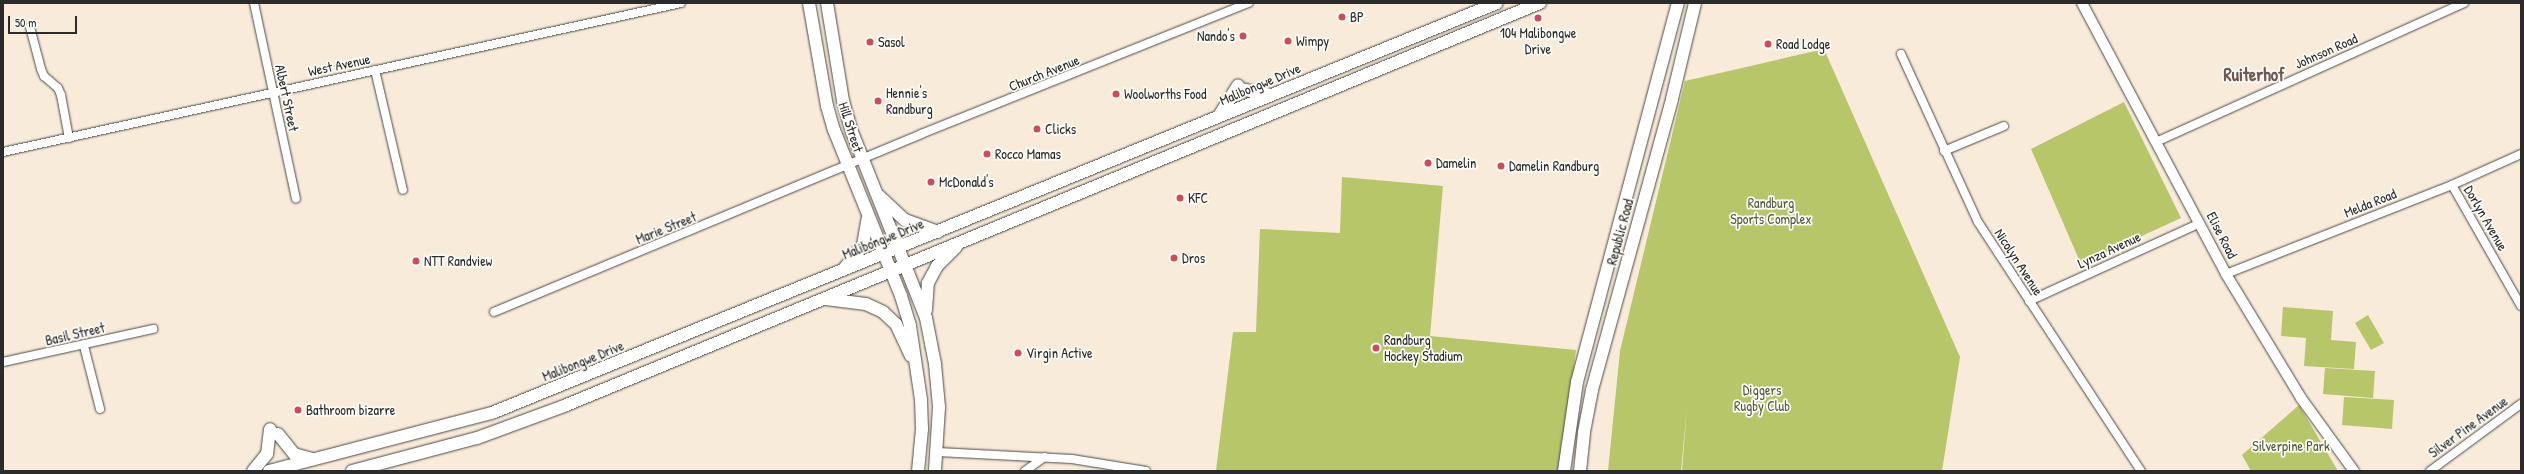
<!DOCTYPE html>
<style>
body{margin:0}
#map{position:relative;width:2524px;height:474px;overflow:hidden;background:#f8ebd9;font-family:"Patrick Hand",sans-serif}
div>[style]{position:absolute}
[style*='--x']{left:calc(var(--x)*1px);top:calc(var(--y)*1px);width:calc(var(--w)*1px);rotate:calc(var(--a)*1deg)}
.green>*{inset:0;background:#b7c669}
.roads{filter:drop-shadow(0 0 1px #4a4845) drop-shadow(0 0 1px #4a4845)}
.minor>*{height:8px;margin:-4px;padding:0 4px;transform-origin:4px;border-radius:4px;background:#fff}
.tertiary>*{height:10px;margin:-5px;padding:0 5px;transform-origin:5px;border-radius:5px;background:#fff}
.secondary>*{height:12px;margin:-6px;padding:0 6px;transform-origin:6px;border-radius:6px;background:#fff}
.dots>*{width:11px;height:11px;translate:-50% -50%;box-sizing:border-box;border:2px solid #fdfcf7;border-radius:50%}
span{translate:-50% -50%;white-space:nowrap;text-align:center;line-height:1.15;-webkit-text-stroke:3.5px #fdfcf7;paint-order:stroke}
.poi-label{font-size:14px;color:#2b2b2b}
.left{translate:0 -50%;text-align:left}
.right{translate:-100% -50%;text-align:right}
.street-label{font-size:14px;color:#2b2b2b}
.park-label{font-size:14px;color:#555a3e}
.district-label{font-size:18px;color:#705650;font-weight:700}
.frame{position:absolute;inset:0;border:4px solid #2b2b2b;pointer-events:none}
.scale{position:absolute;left:8px;top:16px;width:69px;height:18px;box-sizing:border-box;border:2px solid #2b2b2b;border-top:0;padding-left:5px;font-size:12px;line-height:14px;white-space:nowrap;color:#2b2b2b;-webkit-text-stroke:3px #fdfcf7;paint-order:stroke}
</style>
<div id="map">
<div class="green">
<div style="clip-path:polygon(1824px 49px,1960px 357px,1942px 471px,1682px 471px,1687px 407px,1681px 471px,1608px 471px,1620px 351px,1685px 81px)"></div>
<div style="clip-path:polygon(2124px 102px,2181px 218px,2081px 264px,2031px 149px)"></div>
<div style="clip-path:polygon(1342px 177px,1443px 186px,1430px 336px,1576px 350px,1561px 471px,1216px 471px,1233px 332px,1256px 332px,1260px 229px,1340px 233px)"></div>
<div style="clip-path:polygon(2283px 307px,2333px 311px,2331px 340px,2356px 342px,2354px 369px,2304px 366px,2306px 338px,2281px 336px)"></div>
<div style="clip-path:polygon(2368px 315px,2384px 343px,2371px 350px,2355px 323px)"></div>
<div style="clip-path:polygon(2325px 368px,2375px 371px,2373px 398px,2323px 394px)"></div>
<div style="clip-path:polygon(2344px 397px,2394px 400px,2392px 429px,2342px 425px)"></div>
<div style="clip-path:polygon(2299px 405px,2338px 471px,2251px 471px,2242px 455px)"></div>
</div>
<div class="roads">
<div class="minor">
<div style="--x:254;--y:3;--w:200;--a:77.9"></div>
<div style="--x:30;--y:27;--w:43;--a:75.3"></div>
<div style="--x:41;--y:69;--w:8;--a:67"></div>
<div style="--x:44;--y:76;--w:18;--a:41"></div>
<div style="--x:58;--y:88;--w:8;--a:67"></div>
<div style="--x:61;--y:95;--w:44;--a:79.5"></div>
<div style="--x:1901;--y:54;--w:185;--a:65.4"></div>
<div style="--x:1978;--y:222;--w:298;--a:56.8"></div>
<div style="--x:375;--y:70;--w:123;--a:76.9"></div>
<div style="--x:2156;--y:142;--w:338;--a:-24.3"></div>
<div style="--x:1944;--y:151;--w:65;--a:-22.6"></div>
<div style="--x:3;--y:152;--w:694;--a:-12.39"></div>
<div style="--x:2452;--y:185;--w:139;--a:60.3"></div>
<div style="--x:2226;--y:274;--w:243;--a:-21.5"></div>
<div style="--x:2452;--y:185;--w:76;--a:-24.2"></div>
<div style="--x:2029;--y:301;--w:188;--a:-24.5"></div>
<div style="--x:494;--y:312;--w:463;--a:-22.6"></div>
<div style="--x:921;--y:134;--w:353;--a:-21.8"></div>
<div style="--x:84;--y:346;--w:65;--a:75.7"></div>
<div style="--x:3;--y:362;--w:154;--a:-12.4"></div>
<div style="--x:938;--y:452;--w:134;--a:3"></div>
<div style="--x:1072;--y:459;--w:75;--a:9.2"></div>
<div style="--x:1025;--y:471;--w:24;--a:-36"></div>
<div style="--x:2430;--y:471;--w:113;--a:-36.4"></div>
</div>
<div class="tertiary">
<div style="--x:2082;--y:3;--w:307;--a:62"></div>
<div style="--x:2226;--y:274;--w:145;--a:58.8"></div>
<div style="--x:2301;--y:398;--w:90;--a:54"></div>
</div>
<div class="secondary">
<div style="--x:809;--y:3;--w:105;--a:80.1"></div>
<div style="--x:827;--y:106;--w:25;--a:74"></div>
<div style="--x:834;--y:130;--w:179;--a:68"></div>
<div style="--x:901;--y:296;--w:31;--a:73"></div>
<div style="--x:910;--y:326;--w:75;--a:81.5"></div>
<div style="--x:921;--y:400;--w:29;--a:88"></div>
<div style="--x:922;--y:429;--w:42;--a:95.4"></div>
<div style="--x:827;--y:3;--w:99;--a:80.7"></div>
<div style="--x:843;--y:101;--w:32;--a:74"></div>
<div style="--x:852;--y:132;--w:200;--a:68.3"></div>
<div style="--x:926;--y:318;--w:47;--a:78.9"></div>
<div style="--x:935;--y:364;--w:43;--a:84.7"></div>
<div style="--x:939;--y:407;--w:64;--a:93.6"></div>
<div style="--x:1240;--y:89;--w:31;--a:11"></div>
<div style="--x:1219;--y:116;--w:36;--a:-58"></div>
<div style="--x:879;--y:196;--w:35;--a:43"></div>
<div style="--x:905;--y:220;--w:35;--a:20"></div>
<div style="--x:843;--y:270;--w:32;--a:-51"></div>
<div style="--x:863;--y:245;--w:27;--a:-80"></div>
<div style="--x:826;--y:299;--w:40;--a:7.1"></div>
<div style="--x:866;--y:304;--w:19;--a:25"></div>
<div style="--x:883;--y:312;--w:18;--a:43"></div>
<div style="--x:896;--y:324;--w:35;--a:65"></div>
<div style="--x:926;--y:310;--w:27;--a:-86"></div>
<div style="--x:928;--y:283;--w:19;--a:-62"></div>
<div style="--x:937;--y:266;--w:27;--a:-45"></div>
<div style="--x:278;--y:434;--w:26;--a:51"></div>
<div style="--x:294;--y:454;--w:20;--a:15"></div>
<div style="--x:253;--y:471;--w:22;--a:-51"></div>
<div style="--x:267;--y:454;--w:25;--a:-83"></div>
<div style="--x:269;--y:471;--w:230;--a:-14.6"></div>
<div style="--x:492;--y:413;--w:1085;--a:-22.19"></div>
<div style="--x:352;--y:471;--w:129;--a:-14.8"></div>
<div style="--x:477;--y:438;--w:93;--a:-20.2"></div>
<div style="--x:564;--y:406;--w:1056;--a:-22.44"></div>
<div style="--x:1564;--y:471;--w:90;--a:-81.7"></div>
<div style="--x:1577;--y:382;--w:392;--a:-75.1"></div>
<div style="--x:1580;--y:471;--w:39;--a:-84"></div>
<div style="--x:1584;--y:432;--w:43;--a:-79.2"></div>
<div style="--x:1592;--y:390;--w:302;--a:-74.6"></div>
<div style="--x:1672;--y:99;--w:99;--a:-76.5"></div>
</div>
</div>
<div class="dots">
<div style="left:1342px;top:17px;background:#d1495b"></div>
<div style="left:1538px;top:18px;background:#d1495b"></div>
<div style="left:1243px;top:36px;background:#d1495b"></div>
<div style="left:1288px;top:41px;background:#d1495b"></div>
<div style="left:870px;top:42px;background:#d1495b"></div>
<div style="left:1768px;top:44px;background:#d1495b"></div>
<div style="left:1116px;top:94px;background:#d1495b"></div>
<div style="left:878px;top:101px;background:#d1495b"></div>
<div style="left:1037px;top:129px;background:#d1495b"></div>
<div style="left:987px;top:154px;background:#d1495b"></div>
<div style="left:1428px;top:163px;background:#d1495b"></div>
<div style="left:1501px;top:166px;background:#d1495b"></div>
<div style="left:931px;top:182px;background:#d1495b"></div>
<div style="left:1180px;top:198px;background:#d1495b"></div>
<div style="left:1174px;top:258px;background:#d1495b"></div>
<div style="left:416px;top:261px;background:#d1495b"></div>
<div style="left:1376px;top:348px;background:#d1495b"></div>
<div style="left:1018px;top:353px;background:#d1495b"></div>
<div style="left:298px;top:410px;background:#d1495b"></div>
</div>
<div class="poi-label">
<span class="left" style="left:1350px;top:17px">BP</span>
<span style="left:1538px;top:41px">104 Malibongwe<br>Drive</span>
<span class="right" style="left:1235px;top:36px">Nando's</span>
<span class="left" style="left:1296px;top:41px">Wimpy</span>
<span class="left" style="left:878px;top:42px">Sasol</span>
<span class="left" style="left:1776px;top:44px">Road Lodge</span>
<span class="left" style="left:886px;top:101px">Hennie's<br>Randburg</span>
<span class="left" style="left:1124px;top:94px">Woolworths Food</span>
<span class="left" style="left:1045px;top:129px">Clicks</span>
<span class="left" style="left:995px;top:154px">Rocco Mamas</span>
<span class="left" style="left:1436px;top:163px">Damelin</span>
<span class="left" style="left:1509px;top:166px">Damelin Randburg</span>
<span class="left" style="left:939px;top:182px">McDonald's</span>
<span class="left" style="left:1188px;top:198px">KFC</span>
<span class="left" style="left:1182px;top:258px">Dros</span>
<span class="left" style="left:424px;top:261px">NTT Randview</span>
<span class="left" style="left:1384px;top:348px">Randburg<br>Hockey Stadium</span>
<span class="left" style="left:1026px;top:353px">Virgin Active</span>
<span class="left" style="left:306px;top:410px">Bathroom bizarre</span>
</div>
<div class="street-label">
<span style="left:2326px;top:51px;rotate:-24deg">Johnson Road</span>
<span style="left:339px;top:65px;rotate:-12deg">West Avenue</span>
<span style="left:1044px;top:73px;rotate:-22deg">Church Avenue</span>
<span style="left:1260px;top:84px;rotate:-23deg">Malibongwe Drive</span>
<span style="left:287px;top:98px;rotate:78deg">Albert Street</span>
<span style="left:851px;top:127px;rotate:72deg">Hill Street</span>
<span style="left:2370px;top:203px;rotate:-22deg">Melda Road</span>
<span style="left:2486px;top:218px;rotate:60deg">Dorlyn Avenue</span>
<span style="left:666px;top:228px;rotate:-22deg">Marie Street</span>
<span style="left:1620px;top:232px;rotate:-75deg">Republic Road</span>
<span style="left:2222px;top:235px;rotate:63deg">Elise Road</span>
<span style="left:883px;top:239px;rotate:-22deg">Malibongwe Drive</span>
<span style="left:2109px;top:250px;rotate:-25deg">Lynza Avenue</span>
<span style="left:2019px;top:262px;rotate:57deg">Nicolyn Avenue</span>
<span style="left:75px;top:334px;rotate:-13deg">Basil Street</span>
<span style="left:583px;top:361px;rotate:-22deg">Malibongwe Drive</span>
<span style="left:2468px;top:427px;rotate:-36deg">Silver Pine Avenue</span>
</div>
<div class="park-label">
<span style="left:1771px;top:211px">Randburg<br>Sports Complex</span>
<span style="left:1762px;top:398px">Diggers<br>Rugby Club</span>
<span style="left:2291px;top:446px">Silverpine Park</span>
</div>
<div class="district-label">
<span style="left:2254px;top:75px">Ruiterhof</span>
</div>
<div class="frame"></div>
<div class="scale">50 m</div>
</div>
